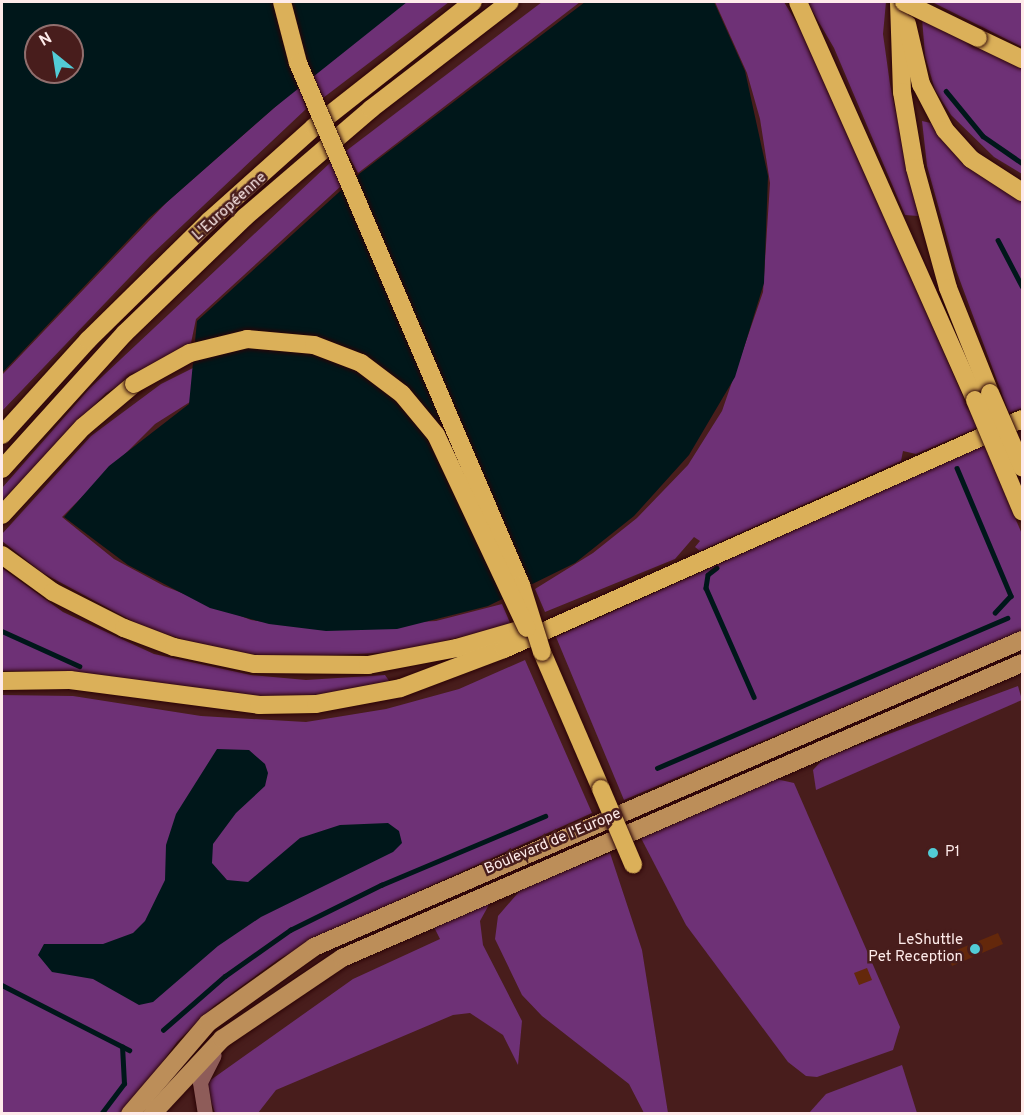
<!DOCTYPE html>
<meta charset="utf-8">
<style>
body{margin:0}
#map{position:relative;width:1024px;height:1115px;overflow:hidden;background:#481d1c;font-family:Overpass,sans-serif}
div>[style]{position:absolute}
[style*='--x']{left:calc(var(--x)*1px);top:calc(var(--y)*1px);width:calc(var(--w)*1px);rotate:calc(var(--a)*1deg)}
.green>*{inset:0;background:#6e3176}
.water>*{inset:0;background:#00171a}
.stream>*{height:4.5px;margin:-2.25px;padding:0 2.25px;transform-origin:2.25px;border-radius:2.25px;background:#00171a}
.building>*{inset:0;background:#64280b}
.roads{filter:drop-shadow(0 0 2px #2c0406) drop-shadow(0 0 2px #2c0406)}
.minor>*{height:15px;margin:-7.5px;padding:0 7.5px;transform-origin:7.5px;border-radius:7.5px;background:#8e5c59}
.major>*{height:18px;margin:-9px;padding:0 9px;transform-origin:9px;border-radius:9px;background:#bc8e59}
.highway>*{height:18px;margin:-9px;padding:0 9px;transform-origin:9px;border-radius:9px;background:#dbb059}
.bridges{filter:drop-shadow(0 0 2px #2c0406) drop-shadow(0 0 2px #2c0406)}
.highway-bridge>*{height:18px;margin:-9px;padding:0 9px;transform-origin:9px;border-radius:9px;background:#dbb059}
.dots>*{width:16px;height:16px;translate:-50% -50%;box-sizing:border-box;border:3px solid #481d1c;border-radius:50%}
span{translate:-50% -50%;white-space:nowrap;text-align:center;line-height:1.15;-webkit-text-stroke:5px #481d1c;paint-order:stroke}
.street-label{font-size:15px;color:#feebea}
.poi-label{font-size:15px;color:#feebea}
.left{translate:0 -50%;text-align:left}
.right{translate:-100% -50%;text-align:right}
.frame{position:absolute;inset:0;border:3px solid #feebea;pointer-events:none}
.north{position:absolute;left:24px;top:24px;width:60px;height:60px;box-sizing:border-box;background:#481d1c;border:2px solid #916f6e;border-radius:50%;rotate:330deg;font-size:16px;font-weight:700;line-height:24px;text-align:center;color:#feebea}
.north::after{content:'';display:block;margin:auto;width:21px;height:27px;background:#52ccd6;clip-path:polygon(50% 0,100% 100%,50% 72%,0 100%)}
</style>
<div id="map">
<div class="green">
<div style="clip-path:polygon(405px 2px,449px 2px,323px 98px,313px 74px)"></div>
<div style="clip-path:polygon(542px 2px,580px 2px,358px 173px,346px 151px)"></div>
<div style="clip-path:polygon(715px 2px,784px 2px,806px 38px,977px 428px,916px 454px,903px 451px,901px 461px,700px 551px,695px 547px,700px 541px,694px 537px,675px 559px,545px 612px,535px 589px,593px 553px,637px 518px,688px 465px,722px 411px,763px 292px,770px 183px,760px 119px,747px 73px)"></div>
<div style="clip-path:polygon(807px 2px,886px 2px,883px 34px,890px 84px,918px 216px,905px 215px,834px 48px)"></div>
<div style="clip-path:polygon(932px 2px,1022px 2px,1022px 47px)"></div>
<div style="clip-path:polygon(922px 18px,1022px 67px,1022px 174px,994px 157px,951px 115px,935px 90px,925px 56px)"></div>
<div style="clip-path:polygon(299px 86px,306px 109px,150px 256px,2px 411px,2px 375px,167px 202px)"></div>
<div style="clip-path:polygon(922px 121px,931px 123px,963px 163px,1022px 202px,1022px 408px,1009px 413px,956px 270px,927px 166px)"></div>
<div style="clip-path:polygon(331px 162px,341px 186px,196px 319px,191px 343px,106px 393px,2px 501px,2px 488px,89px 389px)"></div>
<div style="clip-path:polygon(193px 368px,193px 400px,155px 424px,62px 517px,114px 559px,164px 586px,251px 620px,307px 628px,436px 621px,502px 604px,511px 625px,398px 652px,275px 658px,207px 647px,143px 627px,41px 572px,2px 541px,2px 534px,91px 436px,161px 384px)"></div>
<div style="clip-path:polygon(984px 445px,1022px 534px,1022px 631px,624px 800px,556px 637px)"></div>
<div style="clip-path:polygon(2px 568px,63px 612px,154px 654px,251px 675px,306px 680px,385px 675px,390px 682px,313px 696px,256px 698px,64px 671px,2px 671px)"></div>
<div style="clip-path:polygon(525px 660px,592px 813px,337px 928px,279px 959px,214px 1006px,177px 1042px,126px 1113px,2px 1114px,2px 695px,73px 696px,201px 716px,306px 722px,386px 709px,459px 689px)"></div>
<div style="clip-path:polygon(1018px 686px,1022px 700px,816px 790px,813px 770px,824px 758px)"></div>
<div style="clip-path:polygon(776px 779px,794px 783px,900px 1027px,893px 1050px,817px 1077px,806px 1076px,788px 1062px,686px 925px,641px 838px)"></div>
<div style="clip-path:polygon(610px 853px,642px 950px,668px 1113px,644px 1113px,629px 1084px,542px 1016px,522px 995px,495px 939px,498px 916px,523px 887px)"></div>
<div style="clip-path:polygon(491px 901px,480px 921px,483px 945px,522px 1021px,518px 1065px,503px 1035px,470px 1013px,453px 1015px,276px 1090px,258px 1113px,215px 1113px,205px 1084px,353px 979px,440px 939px,434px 927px)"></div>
<div style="clip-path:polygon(902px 1065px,917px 1113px,809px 1113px,826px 1094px)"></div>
</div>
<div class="water">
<div style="clip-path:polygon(evenodd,2px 2px,407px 2px,274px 108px,149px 218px,2px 373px,2px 2px,36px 36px,72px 36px,72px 72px,36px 72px,36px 36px)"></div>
<div style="clip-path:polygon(585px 2px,714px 2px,745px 71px,768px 176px,764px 283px,735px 377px,689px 455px,634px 516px,575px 563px,488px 606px,397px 629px,326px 631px,269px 624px,210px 608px,128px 565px,64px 517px,109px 466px,189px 404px,197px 321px,359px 174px)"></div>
<div style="clip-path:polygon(217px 749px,249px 750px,265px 764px,268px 773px,265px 786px,236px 813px,213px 844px,212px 863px,227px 880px,248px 882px,300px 838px,340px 825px,388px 823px,399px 831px,402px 843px,393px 852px,261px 917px,218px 946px,153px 1002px,139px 1005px,93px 979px,52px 972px,38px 955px,44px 944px,103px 944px,133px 933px,145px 921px,165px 880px,166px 845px,176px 814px)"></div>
</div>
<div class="stream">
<div style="--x:946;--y:91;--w:58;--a:50.6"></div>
<div style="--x:983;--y:136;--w:47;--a:34.7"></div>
<div style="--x:998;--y:240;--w:52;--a:62.4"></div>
<div style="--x:957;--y:468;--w:139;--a:67.1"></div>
<div style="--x:1011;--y:596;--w:23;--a:133"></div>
<div style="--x:717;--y:568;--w:11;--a:142"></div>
<div style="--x:708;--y:575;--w:13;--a:99"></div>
<div style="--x:706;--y:588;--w:119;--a:66.2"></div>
<div style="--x:2;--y:631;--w:85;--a:24.4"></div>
<div style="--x:657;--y:768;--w:381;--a:-23.2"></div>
<div style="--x:2;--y:985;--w:143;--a:27.1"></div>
<div style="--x:163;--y:1030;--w:82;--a:-41.1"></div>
<div style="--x:225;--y:976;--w:80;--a:-35.3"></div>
<div style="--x:290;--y:930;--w:102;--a:-26.3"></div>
<div style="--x:381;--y:885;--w:178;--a:-22.8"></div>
<div style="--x:101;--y:1114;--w:38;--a:-53"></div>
<div style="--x:124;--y:1084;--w:37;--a:-93"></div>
</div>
<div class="building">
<div style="clip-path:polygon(998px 933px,1003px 944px,952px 966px,947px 954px)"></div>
<div style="clip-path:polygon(867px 968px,872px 980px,859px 985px,854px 973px)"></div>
</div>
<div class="roads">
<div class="minor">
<div style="--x:205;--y:1114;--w:32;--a:-99"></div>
<div style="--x:200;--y:1082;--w:30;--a:-63"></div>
</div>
<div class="major">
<div style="--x:130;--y:1114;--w:120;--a:-49.4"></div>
<div style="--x:208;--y:1023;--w:130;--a:-35.6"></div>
<div style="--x:314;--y:947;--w:772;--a:-23.44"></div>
<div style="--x:152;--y:1114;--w:103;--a:-47"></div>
<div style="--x:222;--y:1039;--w:145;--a:-34"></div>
<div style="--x:342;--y:958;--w:741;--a:-23.45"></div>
</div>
<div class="highway">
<div style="--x:798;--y:2;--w:436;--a:66"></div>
<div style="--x:899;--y:2;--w:90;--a:88.1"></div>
<div style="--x:902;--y:92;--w:77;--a:80.3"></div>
<div style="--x:915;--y:168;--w:124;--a:74.6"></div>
<div style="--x:948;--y:288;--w:113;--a:68.2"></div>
<div style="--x:907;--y:24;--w:62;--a:76.9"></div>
<div style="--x:921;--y:84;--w:52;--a:62.4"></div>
<div style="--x:945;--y:130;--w:39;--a:48"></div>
<div style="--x:971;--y:159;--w:61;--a:32.9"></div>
<div style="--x:978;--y:38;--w:49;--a:25.5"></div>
<div style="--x:2;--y:435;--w:128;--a:-47.8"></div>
<div style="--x:88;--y:340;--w:170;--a:-44.5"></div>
<div style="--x:209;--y:221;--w:141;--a:-41.8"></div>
<div style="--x:314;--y:127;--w:202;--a:-38.2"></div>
<div style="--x:2;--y:469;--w:183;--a:-47.9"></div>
<div style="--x:125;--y:333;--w:167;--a:-44"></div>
<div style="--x:245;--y:217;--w:166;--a:-40.6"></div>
<div style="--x:371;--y:109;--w:175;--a:-37.6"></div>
<div style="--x:2;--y:515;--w:120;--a:-47.4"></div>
<div style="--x:83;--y:427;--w:67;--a:-40.1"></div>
<div style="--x:2;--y:555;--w:63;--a:36"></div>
<div style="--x:53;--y:592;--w:80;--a:26.9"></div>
<div style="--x:124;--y:628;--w:53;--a:20.8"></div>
<div style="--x:174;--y:647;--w:82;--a:12"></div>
<div style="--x:254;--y:664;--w:114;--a:0.5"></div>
<div style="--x:368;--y:665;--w:91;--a:-10.8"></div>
<div style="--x:457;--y:648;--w:72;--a:-16.2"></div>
<div style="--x:542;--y:652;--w:149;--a:66.7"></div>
<div style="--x:2;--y:681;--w:68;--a:-0.8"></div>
<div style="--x:70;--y:680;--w:191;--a:7.5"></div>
<div style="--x:259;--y:705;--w:57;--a:-1"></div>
<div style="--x:316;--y:704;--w:86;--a:-10.7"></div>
<div style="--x:401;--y:688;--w:110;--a:-20.7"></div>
<div style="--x:504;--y:649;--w:567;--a:-23.94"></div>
</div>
</div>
<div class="bridges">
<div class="highway-bridge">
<div style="--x:282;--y:2;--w:63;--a:75.3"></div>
<div style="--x:298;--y:63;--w:568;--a:66.87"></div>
<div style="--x:521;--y:585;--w:70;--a:72.6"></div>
<div style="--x:904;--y:2;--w:82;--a:25.9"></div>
<div style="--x:134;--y:384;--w:64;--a:-29"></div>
<div style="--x:190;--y:353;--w:59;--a:-13.8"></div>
<div style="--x:247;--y:339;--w:67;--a:5.1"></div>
<div style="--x:314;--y:345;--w:50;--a:21"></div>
<div style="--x:361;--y:363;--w:51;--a:37.1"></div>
<div style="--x:402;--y:394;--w:53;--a:50.3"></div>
<div style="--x:436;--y:435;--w:213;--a:64.8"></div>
<div style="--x:990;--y:393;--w:81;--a:66.6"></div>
<div style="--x:975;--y:400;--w:121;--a:67.1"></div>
<div style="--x:601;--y:789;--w:82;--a:66.9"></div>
</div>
</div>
<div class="dots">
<div style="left:933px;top:853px;background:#52ccd6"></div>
<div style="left:975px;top:949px;background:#52ccd6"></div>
</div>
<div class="street-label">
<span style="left:230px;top:207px;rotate:-42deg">L'Européenne</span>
<span style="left:553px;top:842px;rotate:-23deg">Boulevard de l'Europe</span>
</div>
<div class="poi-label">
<span class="left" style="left:945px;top:853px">P1</span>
<span class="right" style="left:963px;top:949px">LeShuttle<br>Pet Reception</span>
</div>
<div class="frame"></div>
<div class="north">N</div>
</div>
